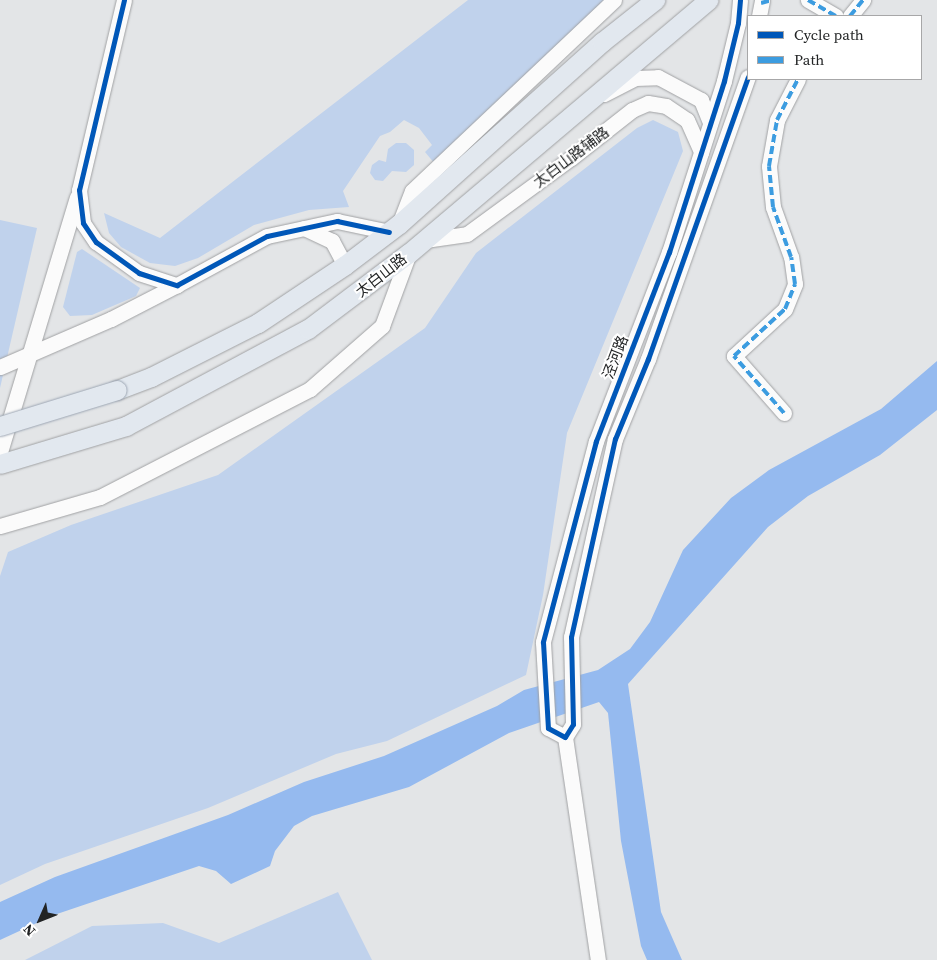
<!DOCTYPE html>
<meta charset="utf-8">
<style>
body{margin:0}
#map{position:relative;width:937px;height:960px;overflow:hidden;background:#e3e5e7;font-family:"Source Serif 4","Noto Sans SC",serif}
div>[style]{position:absolute}
[style*='--x']{left:calc(var(--x)*1px);top:calc(var(--y)*1px);width:calc(var(--w)*1px);rotate:calc(var(--a)*1deg)}
.green>*{inset:0;background:#c0d2ec}
.water>*{inset:0;background:#95baef}
.roads{filter:drop-shadow(0 0 1px #a0a1a3) drop-shadow(0 0 1px #a0a1a3)}
.minor>*{height:15px;margin:-7.5px;padding:0 7.5px;transform-origin:7.5px;border-radius:7.5px;background:#fbfbfb}
.major>*{height:19px;margin:-9.5px;padding:0 9.5px;transform-origin:9.5px;border-radius:9.5px;background:#e2e8ef}
.bridges{filter:drop-shadow(0 0 1px #9da6b3) drop-shadow(0 0 1px #9da6b3)}
.major-bridge>*{height:19px;margin:-9.5px;padding:0 9.5px;transform-origin:9.5px;border-radius:9.5px;background:#e2e8ef}
.quiet>*{height:4px;margin-top:-2px;transform-origin:0;background:repeating-linear-gradient(90deg,#3c9ce0 0 8px,transparent 0 12px)}
.cycleway>*{height:5px;margin:-2.5px;padding:0 2.5px;transform-origin:2.5px;border-radius:2.5px;background:#0057b8}
span{translate:-50% -50%;white-space:nowrap;text-align:center;line-height:1.15;-webkit-text-stroke:4px #fff;paint-order:stroke}
.street-label{font-size:15px;color:#222425}
.legend{position:absolute;left:747px;top:15px;width:175px;height:65px;box-sizing:border-box;background:#fff;border:1px solid #a7a7a8;margin:0;padding:6px 9px;list-style:none;font-size:15px;color:#222425}
.legend li{display:flex;align-items:center;gap:10px;height:25px}
.legend b{width:25px;border:1px solid #a7a7a8}
.north{position:absolute;left:15px;top:895px;width:50px;height:50px;-webkit-text-stroke:4px #fff;paint-order:stroke;rotate:226deg;font-size:14px;font-weight:700;line-height:20px;text-align:center;color:#222425}
.north::after{content:'';display:block;margin:auto;width:18px;height:22px;background:#222425;clip-path:polygon(50% 0,100% 100%,50% 72%,0 100%)}
</style>
<div id="map">
<div class="green">
<div style="clip-path:polygon(468px 0,610px 0,435px 164px,425px 152px,432px 145px,419px 128px,404px 120px,390px 132px,380px 136px,343px 191px,349px 207px,309px 210px,254px 225px,198px 258px,175px 266px,150px 263px,121px 247px,109px 233px,104px 213px,160px 238px)"></div>
<div style="clip-path:polygon(653px 120px,678px 132px,683px 151px,567px 433px,543px 595px,526px 675px,387px 741px,336px 754px,208px 808px,45px 864px,0 885px,0 576px,8px 552px,71px 525px,218px 475px,425px 328px,476px 253px,637px 128px)"></div>
<div style="clip-path:polygon(396px 143px,406px 143px,414px 150px,414px 165px,406px 172px,392px 171px,383px 181px,375px 180px,370px 173px,372px 165px,379px 160px,386px 162px,388px 149px)"></div>
<div style="clip-path:polygon(0 220px,37px 228px,0 388px)"></div>
<div style="clip-path:polygon(82px 249px,140px 288px,136px 296px,92px 315px,70px 316px,63px 307px,77px 252px)"></div>
<div style="clip-path:polygon(338px 892px,372px 960px,25px 960px,92px 926px,163px 923px,219px 943px)"></div>
</div>
<div class="water">
<div style="clip-path:polygon(937px 361px,937px 410px,880px 455px,808px 496px,768px 527px,628px 684px,661px 912px,682px 960px,647px 960px,641px 946px,621px 841px,608px 713px,599px 702px,509px 733px,409px 787px,312px 816px,294px 826px,275px 851px,270px 866px,231px 884px,216px 871px,199px 866px,54px 915px,0 940px,0 902px,55px 877px,228px 815px,304px 782px,384px 756px,497px 706px,524px 690px,598px 670px,630px 649px,650px 622px,683px 550px,731px 498px,769px 470px,881px 409px)"></div>
</div>
<div class="roads">
<div class="minor">
<div style="--x:124;--y:0;--w:195;--a:103.3"></div>
<div style="--x:79;--y:190;--w:33;--a:83"></div>
<div style="--x:83;--y:223;--w:23;--a:56"></div>
<div style="--x:96;--y:242;--w:53;--a:35.8"></div>
<div style="--x:139;--y:273;--w:40;--a:18"></div>
<div style="--x:177;--y:285;--w:102;--a:-28.6"></div>
<div style="--x:267;--y:236;--w:72;--a:-12.1"></div>
<div style="--x:337;--y:221;--w:53;--a:11.9"></div>
<div style="--x:740;--y:0;--w:23;--a:95"></div>
<div style="--x:738;--y:23;--w:60;--a:103.6"></div>
<div style="--x:724;--y:81;--w:180;--a:107.8"></div>
<div style="--x:669;--y:252;--w:203;--a:111.1"></div>
<div style="--x:596;--y:441;--w:208;--a:104.8"></div>
<div style="--x:543;--y:642;--w:86;--a:86.7"></div>
<div style="--x:548;--y:728;--w:19;--a:28"></div>
<div style="--x:565;--y:737;--w:15;--a:-58"></div>
<div style="--x:573;--y:724;--w:87;--a:-91.3"></div>
<div style="--x:571;--y:637;--w:203;--a:-77.5"></div>
<div style="--x:615;--y:439;--w:87;--a:-67.6"></div>
<div style="--x:648;--y:359;--w:299;--a:-70.5"></div>
<div style="--x:808;--y:0;--w:32;--a:30"></div>
<div style="--x:759;--y:16;--w:16;--a:-79"></div>
<div style="--x:850;--y:16;--w:21;--a:-51"></div>
<div style="--x:604;--y:94;--w:35;--a:-27"></div>
<div style="--x:635;--y:78;--w:23;--a:-2"></div>
<div style="--x:658;--y:77;--w:49;--a:28.1"></div>
<div style="--x:701;--y:100;--w:22;--a:68"></div>
<div style="--x:400;--y:222;--w:33;--a:-69"></div>
<div style="--x:412;--y:191;--w:278;--a:-43.4"></div>
<div style="--x:304;--y:228;--w:31;--a:25"></div>
<div style="--x:332;--y:241;--w:27;--a:62"></div>
<div style="--x:425;--y:240;--w:42;--a:-8.1"></div>
<div style="--x:467;--y:234;--w:129;--a:-36.2"></div>
<div style="--x:571;--y:158;--w:78;--a:-38.2"></div>
<div style="--x:632;--y:110;--w:17;--a:-24"></div>
<div style="--x:648;--y:103;--w:18;--a:9"></div>
<div style="--x:666;--y:106;--w:25;--a:34"></div>
<div style="--x:687;--y:120;--w:35;--a:66"></div>
<div style="--x:0;--y:367;--w:121;--a:-23.4"></div>
<div style="--x:111;--y:319;--w:74;--a:-27.3"></div>
<div style="--x:784;--y:413;--w:76;--a:-131.3"></div>
<div style="--x:734;--y:356;--w:69;--a:-42.7"></div>
<div style="--x:785;--y:309;--w:27;--a:-68"></div>
<div style="--x:795;--y:284;--w:27;--a:-98"></div>
<div style="--x:791;--y:257;--w:53;--a:-109.8"></div>
<div style="--x:773;--y:207;--w:41;--a:-95.6"></div>
<div style="--x:769;--y:166;--w:47;--a:-80.1"></div>
<div style="--x:777;--y:120;--w:46;--a:-62.9"></div>
<div style="--x:0;--y:452;--w:266;--a:-73.2"></div>
<div style="--x:0;--y:526;--w:104;--a:-16.2"></div>
<div style="--x:100;--y:497;--w:236;--a:-27.2"></div>
<div style="--x:310;--y:389;--w:96;--a:-41.2"></div>
<div style="--x:382;--y:326;--w:78;--a:-69.7"></div>
<div style="--x:565;--y:737;--w:225;--a:81.6"></div>
</div>
<div class="major">
<div style="--x:117;--y:390;--w:36;--a:-21"></div>
<div style="--x:151;--y:377;--w:120;--a:-26.8"></div>
<div style="--x:258;--y:323;--w:105;--a:-33.7"></div>
<div style="--x:345;--y:265;--w:68;--a:-37.2"></div>
<div style="--x:399;--y:224;--w:273;--a:-41.9"></div>
<div style="--x:602;--y:42;--w:68;--a:-38.4"></div>
<div style="--x:0;--y:464;--w:132;--a:-16.8"></div>
<div style="--x:126;--y:426;--w:206;--a:-28.1"></div>
<div style="--x:308;--y:329;--w:126;--a:-37"></div>
<div style="--x:409;--y:253;--w:392;--a:-40.2"></div>
</div>
</div>
<div class="bridges">
<div class="major-bridge">
<div style="--x:0;--y:426;--w:122;--a:-17.1"></div>
</div>
</div>
<div class="quiet">
<div style="--x:808;--y:0;--w:32;--a:30"></div>
<div style="--x:761;--y:3;--w:11;--a:-15"></div>
<div style="--x:850;--y:16;--w:21;--a:-51"></div>
<div style="--x:784;--y:413;--w:76;--a:-131.3"></div>
<div style="--x:734;--y:356;--w:69;--a:-42.7"></div>
<div style="--x:785;--y:309;--w:27;--a:-68"></div>
<div style="--x:795;--y:284;--w:27;--a:-98"></div>
<div style="--x:791;--y:257;--w:53;--a:-109.8"></div>
<div style="--x:773;--y:207;--w:41;--a:-95.6"></div>
<div style="--x:769;--y:166;--w:47;--a:-80.1"></div>
<div style="--x:777;--y:120;--w:46;--a:-62.9"></div>
</div>
<div class="cycleway">
<div style="--x:124;--y:0;--w:195;--a:103.3"></div>
<div style="--x:79;--y:190;--w:33;--a:83"></div>
<div style="--x:83;--y:223;--w:23;--a:56"></div>
<div style="--x:96;--y:242;--w:53;--a:35.8"></div>
<div style="--x:139;--y:273;--w:40;--a:18"></div>
<div style="--x:177;--y:285;--w:102;--a:-28.6"></div>
<div style="--x:267;--y:236;--w:72;--a:-12.1"></div>
<div style="--x:337;--y:221;--w:53;--a:11.9"></div>
<div style="--x:740;--y:0;--w:23;--a:95"></div>
<div style="--x:738;--y:23;--w:60;--a:103.6"></div>
<div style="--x:724;--y:81;--w:180;--a:107.8"></div>
<div style="--x:669;--y:252;--w:203;--a:111.1"></div>
<div style="--x:596;--y:441;--w:208;--a:104.8"></div>
<div style="--x:543;--y:642;--w:86;--a:86.7"></div>
<div style="--x:548;--y:728;--w:19;--a:28"></div>
<div style="--x:565;--y:737;--w:15;--a:-58"></div>
<div style="--x:573;--y:724;--w:87;--a:-91.3"></div>
<div style="--x:571;--y:637;--w:203;--a:-77.5"></div>
<div style="--x:615;--y:439;--w:87;--a:-67.6"></div>
<div style="--x:648;--y:359;--w:299;--a:-70.5"></div>
</div>
<div class="street-label">
<span style="left:571px;top:157px;rotate:-37deg">太白山路辅路</span>
<span style="left:381px;top:275px;rotate:-38deg">太白山路</span>
<span style="left:615px;top:357px;rotate:-69deg">泾河路</span>
</div>
<ul class="legend">
<li><b style="height:6px;background:#0057b8"></b>Cycle path</li>
<li><b style="height:6px;background:#3c9ce0"></b>Path</li>
</ul>
<div class="north">N</div>
</div>
